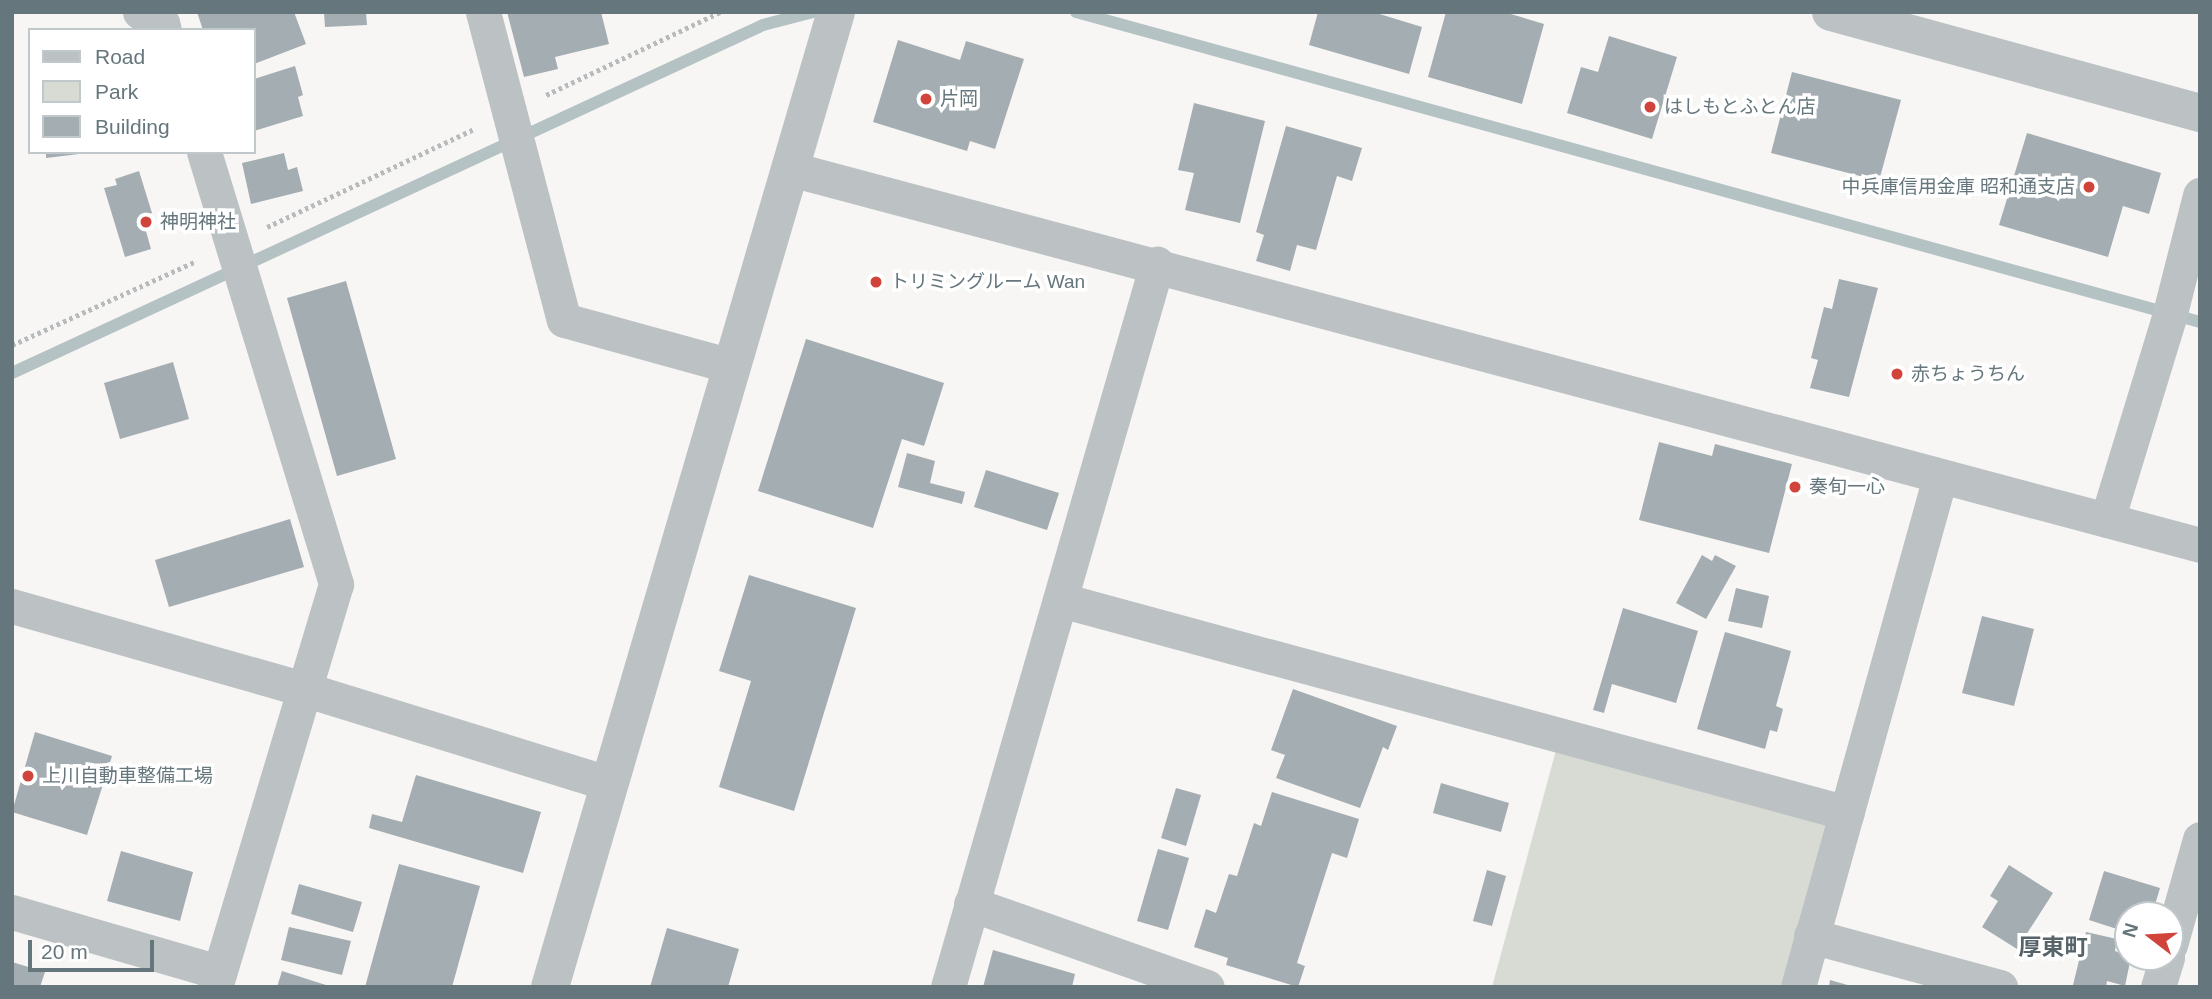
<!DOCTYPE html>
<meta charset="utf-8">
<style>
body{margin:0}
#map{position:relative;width:2212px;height:999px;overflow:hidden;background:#f7f6f4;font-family:Arial,"Noto Sans JP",sans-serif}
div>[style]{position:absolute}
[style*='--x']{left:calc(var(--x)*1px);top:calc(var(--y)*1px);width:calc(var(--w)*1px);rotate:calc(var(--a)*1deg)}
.green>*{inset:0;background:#d8dbd4}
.stream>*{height:12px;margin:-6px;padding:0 6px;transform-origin:6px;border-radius:6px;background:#b5c2c4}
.building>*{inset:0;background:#a4adb1}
.path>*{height:4.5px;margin-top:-2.25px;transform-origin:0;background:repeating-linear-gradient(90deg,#b7bbbc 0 3.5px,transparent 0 7px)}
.minor>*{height:35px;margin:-17.5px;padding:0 17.5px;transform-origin:17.5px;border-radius:17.5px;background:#bcc2c4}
.tertiary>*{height:38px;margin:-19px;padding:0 19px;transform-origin:19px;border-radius:19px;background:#bcc2c4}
.dots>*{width:19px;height:19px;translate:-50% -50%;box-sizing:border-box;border:4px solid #fff;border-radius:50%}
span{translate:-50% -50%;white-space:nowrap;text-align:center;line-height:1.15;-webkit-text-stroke:7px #fff;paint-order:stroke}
.poi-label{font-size:19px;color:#65767c}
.left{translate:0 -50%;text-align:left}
.right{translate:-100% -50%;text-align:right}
.quarter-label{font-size:23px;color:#566368;font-weight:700}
.frame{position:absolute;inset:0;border:14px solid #65767c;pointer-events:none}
.legend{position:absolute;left:28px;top:28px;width:228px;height:126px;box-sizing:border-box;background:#fff;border:2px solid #c1c8cb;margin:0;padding:9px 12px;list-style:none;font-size:21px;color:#65767c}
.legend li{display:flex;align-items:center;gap:14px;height:35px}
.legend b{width:35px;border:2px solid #c1c8cb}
.north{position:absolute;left:2114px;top:901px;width:70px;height:70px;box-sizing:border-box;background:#fff;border:2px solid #c1c8cb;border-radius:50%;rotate:287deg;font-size:19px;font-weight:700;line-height:28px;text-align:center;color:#65767c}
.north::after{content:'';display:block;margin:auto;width:24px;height:32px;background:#d0443b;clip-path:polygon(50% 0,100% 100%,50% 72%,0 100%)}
.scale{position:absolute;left:28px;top:940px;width:126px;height:32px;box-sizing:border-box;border:4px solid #65767c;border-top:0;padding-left:9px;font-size:21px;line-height:24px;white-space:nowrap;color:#65767c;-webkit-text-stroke:5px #fff;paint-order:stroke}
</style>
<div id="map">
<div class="green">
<div style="clip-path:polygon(1559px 739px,1830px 815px,1782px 987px,1492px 987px)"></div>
</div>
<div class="stream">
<div style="--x:1076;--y:12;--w:1166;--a:15.42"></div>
<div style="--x:12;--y:373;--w:828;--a:-24.86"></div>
<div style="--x:763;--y:25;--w:52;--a:-14.6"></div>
</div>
<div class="building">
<div style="clip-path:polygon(197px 12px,294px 12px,306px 44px,254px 64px,254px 30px,203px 30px)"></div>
<div style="clip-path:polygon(324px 12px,366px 12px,367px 25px,325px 27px)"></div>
<div style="clip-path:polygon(507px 12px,601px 12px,609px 44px,555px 57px,558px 69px,524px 77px)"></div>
<div style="clip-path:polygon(1318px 12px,1373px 12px,1422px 27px,1409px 74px,1309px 45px)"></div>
<div style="clip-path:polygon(1446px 12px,1504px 12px,1544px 24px,1522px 104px,1428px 77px)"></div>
<div style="clip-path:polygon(1609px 36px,1677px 57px,1652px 139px,1567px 113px,1581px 67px,1598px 72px)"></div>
<div style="clip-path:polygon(898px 40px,960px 60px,966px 41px,1024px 59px,995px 149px,970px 141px,967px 151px,873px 122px)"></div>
<div style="clip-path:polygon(295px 66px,303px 95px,298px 97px,303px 116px,254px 131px,254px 79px)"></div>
<div style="clip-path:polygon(1792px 72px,1901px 100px,1879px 181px,1771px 153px)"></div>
<div style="clip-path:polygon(1194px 103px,1265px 121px,1240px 223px,1185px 210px,1194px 173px,1178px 170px)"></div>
<div style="clip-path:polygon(1286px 126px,1362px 148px,1352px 181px,1337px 176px,1316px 250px,1297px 245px,1290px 271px,1256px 261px,1264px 235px,1256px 232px)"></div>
<div style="clip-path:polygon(2027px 133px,2161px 173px,2149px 214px,2123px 206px,2108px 257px,1999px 225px)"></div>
<div style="clip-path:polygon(46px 152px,79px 152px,79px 154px,46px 158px)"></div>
<div style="clip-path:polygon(284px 153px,288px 170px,297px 167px,303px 191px,251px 204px,242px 163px)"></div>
<div style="clip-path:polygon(139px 171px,152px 213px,142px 217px,151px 249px,125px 257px,104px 188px,117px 185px,115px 179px)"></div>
<div style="clip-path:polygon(1839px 279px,1878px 288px,1849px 397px,1810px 388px,1818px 360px,1811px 358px,1824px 307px,1832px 309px)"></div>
<div style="clip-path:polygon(346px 281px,396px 459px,337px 476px,287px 298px)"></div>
<div style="clip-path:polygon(806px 339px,944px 383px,924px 446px,902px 439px,873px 528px,758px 491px)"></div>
<div style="clip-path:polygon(173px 362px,189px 419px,120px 439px,104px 383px)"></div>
<div style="clip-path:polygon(1659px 442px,1712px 456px,1715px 444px,1792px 464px,1769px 553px,1639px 520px)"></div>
<div style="clip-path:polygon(907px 453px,935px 461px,930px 483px,965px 492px,962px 504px,898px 487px)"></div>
<div style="clip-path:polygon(986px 470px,1059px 493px,1047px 530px,974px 507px)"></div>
<div style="clip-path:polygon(290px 519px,304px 567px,169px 607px,155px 560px)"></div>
<div style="clip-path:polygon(1702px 555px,1712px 561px,1715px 555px,1736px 566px,1706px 619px,1676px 603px)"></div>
<div style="clip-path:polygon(749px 575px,856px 608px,794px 811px,719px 787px,751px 681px,719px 671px)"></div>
<div style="clip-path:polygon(1736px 588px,1769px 596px,1762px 628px,1728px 621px)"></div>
<div style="clip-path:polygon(1623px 608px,1698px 631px,1676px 703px,1612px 684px,1604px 713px,1593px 710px)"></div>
<div style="clip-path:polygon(1982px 616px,2034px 629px,2014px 706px,1962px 693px)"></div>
<div style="clip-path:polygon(1725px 632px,1791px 651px,1776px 706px,1783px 709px,1777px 732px,1770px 730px,1765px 749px,1697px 729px)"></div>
<div style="clip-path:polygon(1293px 689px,1397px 726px,1388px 750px,1383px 747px,1360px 808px,1276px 778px,1285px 755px,1271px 750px)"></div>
<div style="clip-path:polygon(35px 732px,112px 756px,87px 835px,12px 812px)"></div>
<div style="clip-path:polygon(416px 775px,541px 812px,523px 873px,369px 828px,372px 814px,402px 822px)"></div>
<div style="clip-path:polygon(1441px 783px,1509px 803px,1501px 832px,1433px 813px)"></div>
<div style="clip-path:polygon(1176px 788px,1201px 795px,1186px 846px,1161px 838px)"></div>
<div style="clip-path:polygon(1272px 792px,1359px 819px,1347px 858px,1332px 853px,1297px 963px,1305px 966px,1298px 987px,1226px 965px,1228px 958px,1194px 947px,1206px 909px,1216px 913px,1229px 874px,1237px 876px,1254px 823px,1261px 826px)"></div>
<div style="clip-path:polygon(1158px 849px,1189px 858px,1168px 930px,1137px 921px)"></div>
<div style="clip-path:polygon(121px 851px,193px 872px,180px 921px,107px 901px)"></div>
<div style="clip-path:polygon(399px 864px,480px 886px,452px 987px,365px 987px)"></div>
<div style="clip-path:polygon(2009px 865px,2053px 893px,2017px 949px,1982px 927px,1998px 901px,1990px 896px)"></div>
<div style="clip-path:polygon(1487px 870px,1506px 876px,1492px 926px,1473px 921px)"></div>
<div style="clip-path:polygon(2104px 871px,2160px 888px,2152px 915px,2126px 911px,2120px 930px,2089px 920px)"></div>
<div style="clip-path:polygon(299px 884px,362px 902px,353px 932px,291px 914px)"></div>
<div style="clip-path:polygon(289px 927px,351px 941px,342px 975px,281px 960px)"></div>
<div style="clip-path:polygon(667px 928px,739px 949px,728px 987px,650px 987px)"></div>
<div style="clip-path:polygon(2086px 932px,2117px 939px,2115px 951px,2131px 957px,2125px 986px,2107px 981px,2106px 987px,2073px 985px)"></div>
<div style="clip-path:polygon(993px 950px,1075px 974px,1072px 987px,983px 987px)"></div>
<div style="clip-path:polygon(12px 962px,45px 972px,40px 987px,12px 987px)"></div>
<div style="clip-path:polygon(282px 971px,329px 986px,329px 987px,277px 987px)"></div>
<div style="clip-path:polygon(1830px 980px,1851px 986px,1851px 987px,1829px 987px)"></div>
</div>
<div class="path">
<div style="--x:546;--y:95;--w:193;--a:-25.5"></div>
<div style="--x:267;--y:227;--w:229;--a:-25.3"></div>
<div style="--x:12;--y:345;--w:202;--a:-24.5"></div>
</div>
<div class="minor">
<div style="--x:140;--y:12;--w:25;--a:27"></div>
<div style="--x:162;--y:23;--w:7;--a:74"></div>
<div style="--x:483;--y:12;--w:318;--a:75.3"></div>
<div style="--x:564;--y:320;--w:173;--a:15.4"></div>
<div style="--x:204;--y:152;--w:452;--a:73"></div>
<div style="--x:336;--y:584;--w:421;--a:106.7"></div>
<div style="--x:791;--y:169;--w:1458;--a:14.94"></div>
<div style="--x:2107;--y:520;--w:212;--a:-73"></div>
<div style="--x:2169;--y:317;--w:126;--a:-75.7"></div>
<div style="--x:1061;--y:600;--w:814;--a:15.16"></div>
<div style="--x:12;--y:606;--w:307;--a:15.9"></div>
<div style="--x:307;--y:690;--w:317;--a:17.2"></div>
<div style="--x:971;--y:904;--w:250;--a:19.4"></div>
<div style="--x:12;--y:912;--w:216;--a:16.2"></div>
<div style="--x:1811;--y:936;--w:196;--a:15.1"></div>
<div style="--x:2170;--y:945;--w:110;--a:-74.2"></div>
<div style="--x:948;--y:987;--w:753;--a:-73.88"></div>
<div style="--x:1798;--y:987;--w:529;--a:-74.44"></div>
<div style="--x:2158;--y:987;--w:31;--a:-73"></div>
</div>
<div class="tertiary">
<div style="--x:1831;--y:12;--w:383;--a:15.3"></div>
<div style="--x:550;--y:987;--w:1016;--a:-73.65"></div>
</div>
<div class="dots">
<div style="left:926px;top:99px;background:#d0443b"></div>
<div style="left:1650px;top:107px;background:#d0443b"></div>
<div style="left:2089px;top:187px;background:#d0443b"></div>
<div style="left:146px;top:222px;background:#d0443b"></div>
<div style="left:876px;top:282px;background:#d0443b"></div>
<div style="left:1897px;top:374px;background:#d0443b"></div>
<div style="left:1795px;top:487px;background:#d0443b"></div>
<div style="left:28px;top:776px;background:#d0443b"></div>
</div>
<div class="poi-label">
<span class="left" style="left:940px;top:99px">片岡</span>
<span class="left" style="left:1664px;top:107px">はしもとふとん店</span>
<span class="right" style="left:2075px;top:187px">中兵庫信用金庫 昭和通支店</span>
<span class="left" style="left:160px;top:222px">神明神社</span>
<span class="left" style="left:890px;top:282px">トリミングルーム Wan</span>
<span class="left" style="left:1911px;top:374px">赤ちょうちん</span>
<span class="left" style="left:1809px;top:487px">奏旬一心</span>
<span class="left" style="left:42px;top:776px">上川自動車整備工場</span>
</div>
<div class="quarter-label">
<span style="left:2053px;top:947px">厚東町</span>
</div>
<div class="frame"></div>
<ul class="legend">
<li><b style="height:9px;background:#bcc2c4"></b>Road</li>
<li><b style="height:19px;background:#d8dbd4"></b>Park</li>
<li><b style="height:19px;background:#a4adb1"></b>Building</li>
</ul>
<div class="north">N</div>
<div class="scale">20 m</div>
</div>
